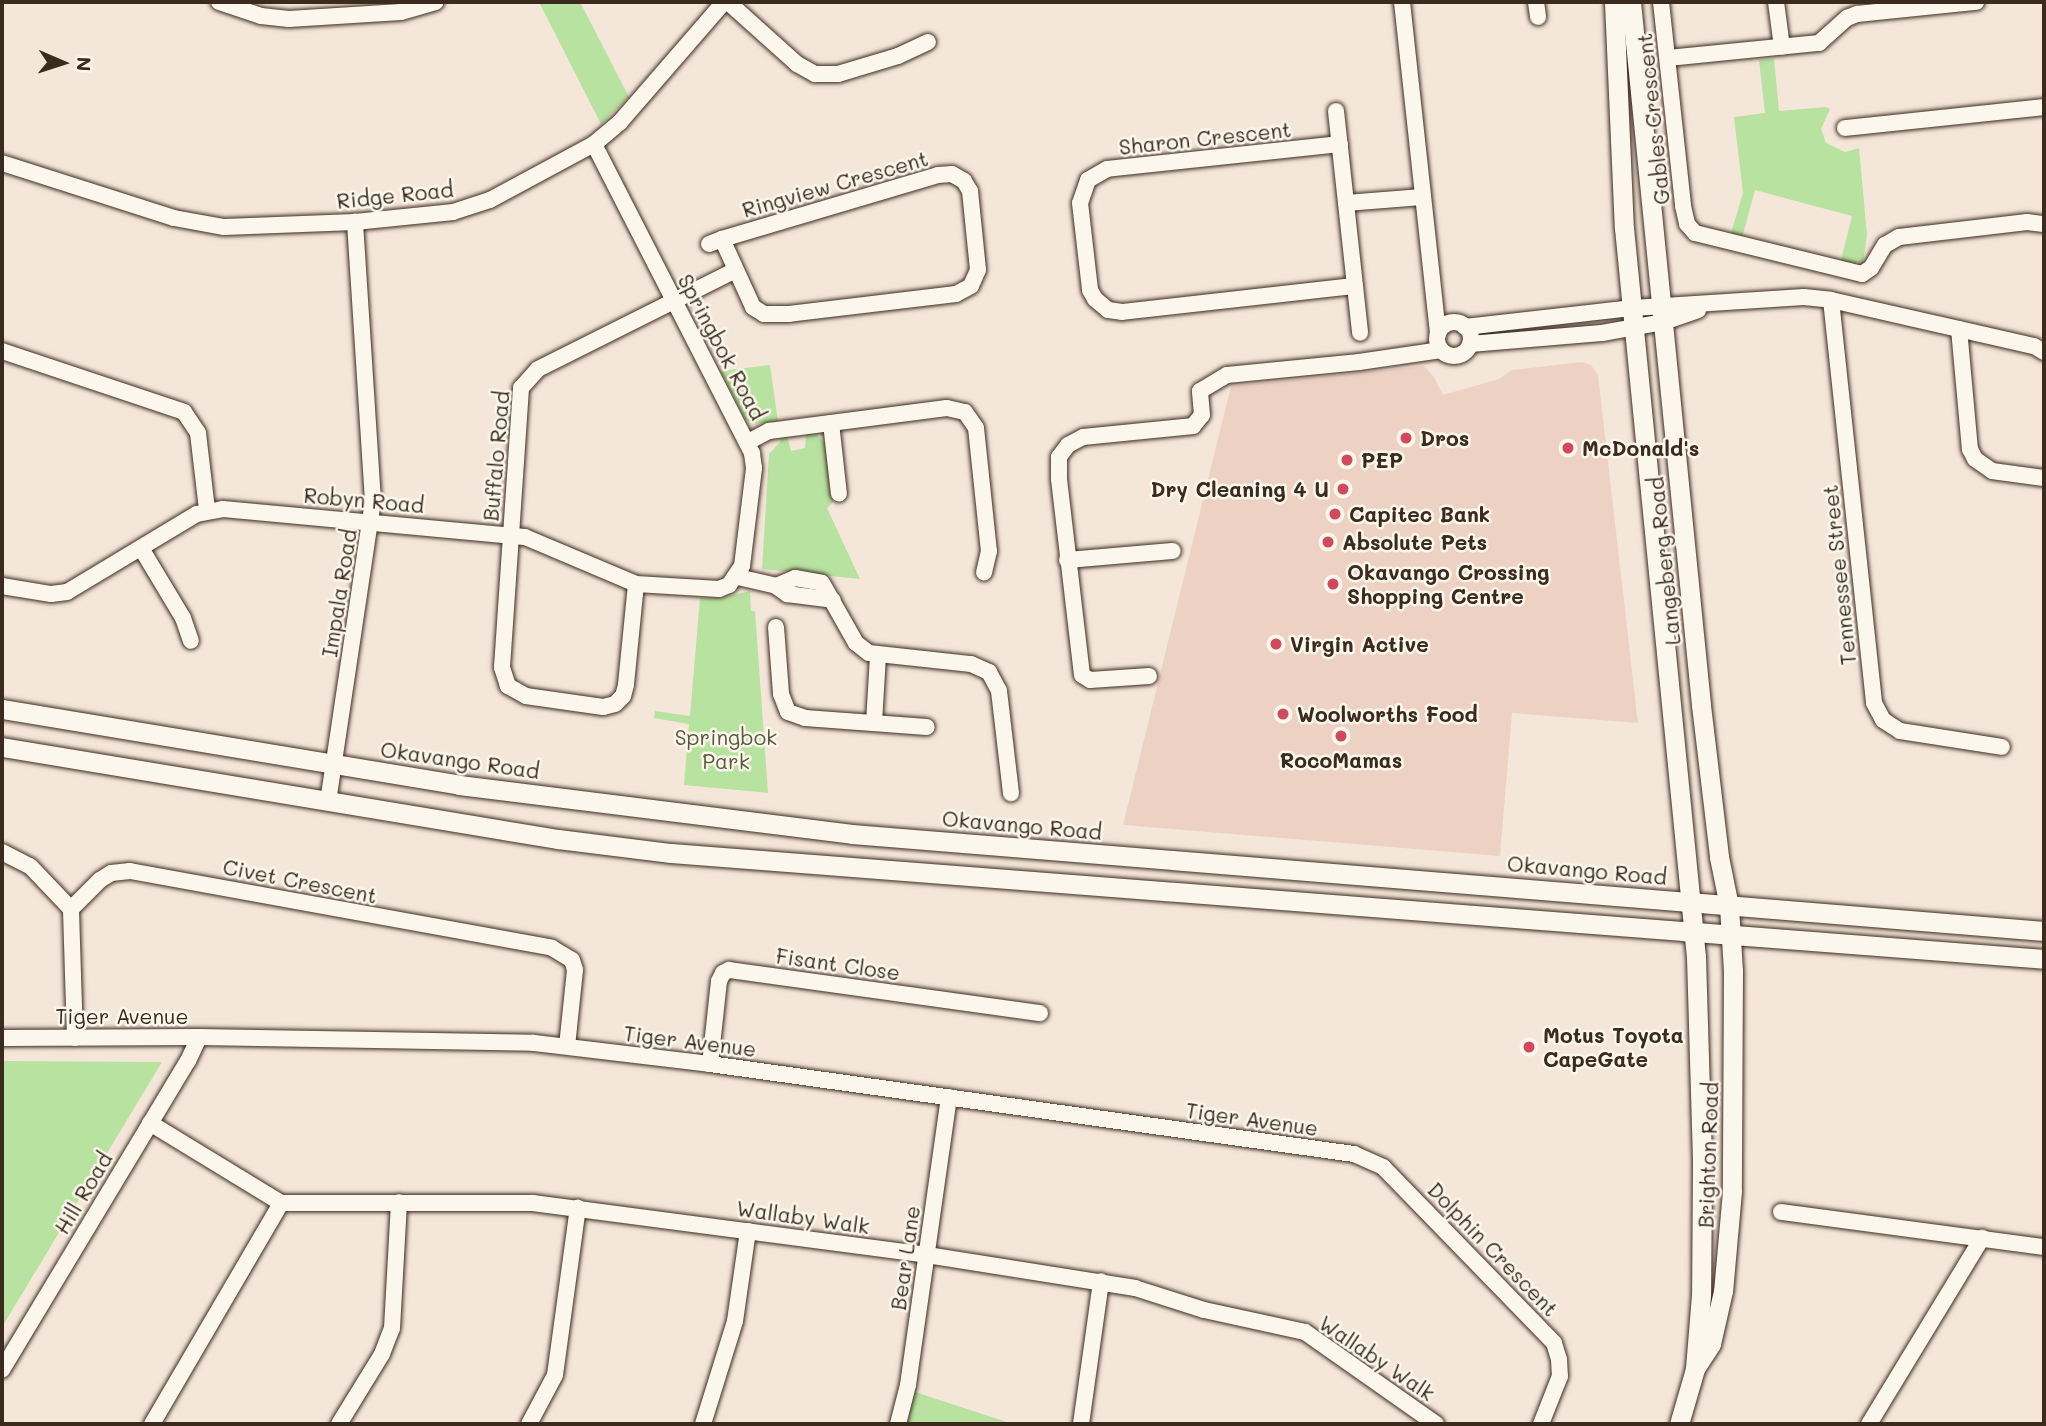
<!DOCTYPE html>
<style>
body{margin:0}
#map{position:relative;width:2046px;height:1426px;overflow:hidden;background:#f5e6da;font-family:Mali,sans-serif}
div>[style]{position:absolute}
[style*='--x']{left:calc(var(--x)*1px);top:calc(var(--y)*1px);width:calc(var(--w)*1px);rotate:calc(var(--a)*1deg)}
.built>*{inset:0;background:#edd2c4}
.green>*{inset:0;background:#b8e29f}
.roads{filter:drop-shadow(0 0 2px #3b2a1e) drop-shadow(0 0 2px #3b2a1e)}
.minor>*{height:16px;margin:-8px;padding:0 8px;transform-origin:8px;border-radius:8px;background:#fbf7ec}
.minor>.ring{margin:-8px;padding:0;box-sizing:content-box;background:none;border:16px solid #fbf7ec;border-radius:50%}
.major>*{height:19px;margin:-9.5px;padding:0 9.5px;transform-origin:9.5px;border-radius:9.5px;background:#fbf7ec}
.dots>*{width:19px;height:19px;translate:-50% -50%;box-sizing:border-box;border:4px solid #fbf7ec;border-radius:50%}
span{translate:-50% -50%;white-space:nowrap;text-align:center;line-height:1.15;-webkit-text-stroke:5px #fbf7ec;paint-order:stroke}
.street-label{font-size:21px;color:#3b2a1e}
.poi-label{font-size:21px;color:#3b2a1e;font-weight:700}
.left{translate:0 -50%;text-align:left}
.right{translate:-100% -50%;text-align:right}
.park-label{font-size:21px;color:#5a583e}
.frame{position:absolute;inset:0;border:4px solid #3b2a1e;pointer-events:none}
.north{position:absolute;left:28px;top:28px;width:70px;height:70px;-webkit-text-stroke:5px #fbf7ec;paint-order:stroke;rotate:93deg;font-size:19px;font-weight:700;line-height:28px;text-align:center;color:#3b2a1e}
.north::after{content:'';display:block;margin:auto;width:24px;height:32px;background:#3b2a1e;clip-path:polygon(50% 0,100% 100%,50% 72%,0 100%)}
</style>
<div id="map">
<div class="built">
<div style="clip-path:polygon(1582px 362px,1591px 365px,1598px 375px,1638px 723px,1512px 713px,1500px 856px,1123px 825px,1231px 386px,1424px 366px,1434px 377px,1443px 395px,1499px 379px,1512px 370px)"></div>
</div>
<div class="green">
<div style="clip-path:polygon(539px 2px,580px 2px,629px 97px,601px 124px)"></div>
<div style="clip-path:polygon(1774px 59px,1779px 111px,1826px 107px,1830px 109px,1821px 129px,1826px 143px,1845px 152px,1859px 148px,1867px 235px,1863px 263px,1856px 262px,1856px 268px,1840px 264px,1852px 216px,1755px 190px,1742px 238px,1730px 236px,1743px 193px,1734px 117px,1765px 113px,1759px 60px)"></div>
<div style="clip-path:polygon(770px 365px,778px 422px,752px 424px,745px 419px,721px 371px)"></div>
<div style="clip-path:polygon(806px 434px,817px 435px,825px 443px,833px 502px,827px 508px,860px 579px,762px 569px,769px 454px,780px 442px,780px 437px,787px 436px,791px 451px,805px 448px)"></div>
<div style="clip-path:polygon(750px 591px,751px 611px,755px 611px,768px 793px,684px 785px,689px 724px,654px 718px,655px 711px,690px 716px,700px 598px,721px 598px)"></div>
<div style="clip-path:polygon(2px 1061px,162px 1062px,2px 1327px)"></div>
<div style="clip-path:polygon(915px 1392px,1013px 1424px,905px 1424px)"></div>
</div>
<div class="roads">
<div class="minor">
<div style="--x:219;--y:2;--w:44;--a:18.4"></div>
<div style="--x:261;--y:16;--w:28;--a:6"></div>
<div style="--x:289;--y:19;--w:112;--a:-3.6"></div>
<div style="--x:401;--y:12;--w:36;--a:-16"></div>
<div style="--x:728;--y:2;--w:93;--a:41.9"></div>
<div style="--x:797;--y:64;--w:21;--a:29"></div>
<div style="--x:815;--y:74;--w:23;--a:0"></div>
<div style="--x:838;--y:74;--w:63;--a:-16.7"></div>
<div style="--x:898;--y:56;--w:33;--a:-25"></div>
<div style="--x:1402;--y:2;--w:334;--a:83.8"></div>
<div style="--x:1536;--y:2;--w:15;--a:82"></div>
<div style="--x:1661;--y:2;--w:205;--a:83.8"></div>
<div style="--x:1683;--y:206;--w:18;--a:77"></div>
<div style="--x:1687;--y:224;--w:12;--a:48"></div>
<div style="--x:1695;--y:233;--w:172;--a:13.8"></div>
<div style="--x:1862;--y:274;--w:11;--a:-34"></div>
<div style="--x:1871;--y:268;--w:27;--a:-59"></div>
<div style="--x:1885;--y:245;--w:16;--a:-30"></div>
<div style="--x:1899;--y:237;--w:129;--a:-6.7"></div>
<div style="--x:2027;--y:222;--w:17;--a:7"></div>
<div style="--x:1776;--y:2;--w:45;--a:82.4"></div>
<div style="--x:1668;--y:58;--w:152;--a:-5.7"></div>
<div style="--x:1819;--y:43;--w:38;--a:-42"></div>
<div style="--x:1847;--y:18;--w:11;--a:-22"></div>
<div style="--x:1857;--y:14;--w:120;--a:-5.8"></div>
<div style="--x:1336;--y:111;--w:223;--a:83.8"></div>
<div style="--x:1845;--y:128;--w:200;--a:-6"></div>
<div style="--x:1340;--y:144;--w:234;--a:173.9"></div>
<div style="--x:1107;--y:169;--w:22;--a:150"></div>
<div style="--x:1088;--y:180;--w:24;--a:109"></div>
<div style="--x:1080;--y:203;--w:88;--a:83.4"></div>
<div style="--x:1090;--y:290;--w:10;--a:61"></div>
<div style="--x:1095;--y:299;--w:17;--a:40"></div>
<div style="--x:1108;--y:310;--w:14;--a:8"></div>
<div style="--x:1122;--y:312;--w:234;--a:-6.4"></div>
<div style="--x:2;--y:163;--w:181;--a:17.7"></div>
<div style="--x:174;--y:218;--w:51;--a:10.2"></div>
<div style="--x:224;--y:227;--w:131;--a:-2.2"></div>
<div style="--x:355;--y:222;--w:99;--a:-5.8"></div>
<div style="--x:453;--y:212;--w:39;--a:-18"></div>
<div style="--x:490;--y:200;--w:118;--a:-28.3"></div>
<div style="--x:594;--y:144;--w:35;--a:-40"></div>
<div style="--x:621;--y:121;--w:157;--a:-49.1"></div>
<div style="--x:1346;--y:203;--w:76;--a:-4.5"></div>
<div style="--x:709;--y:244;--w:14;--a:-21"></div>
<div style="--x:722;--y:239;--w:225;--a:-16.5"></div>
<div style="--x:938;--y:175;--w:14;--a:-4"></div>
<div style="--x:952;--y:174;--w:14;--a:30"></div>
<div style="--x:964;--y:181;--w:12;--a:59"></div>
<div style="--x:970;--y:191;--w:79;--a:84.2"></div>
<div style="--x:978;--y:270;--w:17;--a:114"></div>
<div style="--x:971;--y:286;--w:17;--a:152"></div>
<div style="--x:956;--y:294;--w:168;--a:173.2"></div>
<div style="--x:789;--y:314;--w:25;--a:180"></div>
<div style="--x:764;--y:314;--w:13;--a:-148"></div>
<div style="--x:753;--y:307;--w:75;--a:-114.5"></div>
<div style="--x:1831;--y:300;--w:405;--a:83.9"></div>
<div style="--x:1874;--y:703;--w:19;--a:62"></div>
<div style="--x:1883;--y:720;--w:20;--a:33"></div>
<div style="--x:1900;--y:731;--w:103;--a:8.9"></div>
<div class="ring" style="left:1437px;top:322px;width:18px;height:18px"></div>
<div style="--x:1465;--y:327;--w:169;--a:-6.5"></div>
<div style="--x:1633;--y:308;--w:171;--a:-3.7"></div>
<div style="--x:1804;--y:297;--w:27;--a:6"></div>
<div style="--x:1831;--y:300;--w:208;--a:12.8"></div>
<div style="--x:2034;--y:346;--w:12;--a:31"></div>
<div style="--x:1959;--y:329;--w:121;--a:84.8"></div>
<div style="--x:1970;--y:449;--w:11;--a:63"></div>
<div style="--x:1975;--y:459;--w:21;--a:35"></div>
<div style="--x:1992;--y:471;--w:52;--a:7.7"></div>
<div style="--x:1470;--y:344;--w:132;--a:-4.8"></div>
<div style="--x:1602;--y:333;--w:63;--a:-10.1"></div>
<div style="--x:1664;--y:322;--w:36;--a:-19"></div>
<div style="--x:2;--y:351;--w:192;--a:18.5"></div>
<div style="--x:184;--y:412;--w:25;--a:56"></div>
<div style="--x:198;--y:433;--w:78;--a:83.3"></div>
<div style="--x:831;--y:423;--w:71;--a:83.6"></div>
<div style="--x:748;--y:442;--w:24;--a:-28"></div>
<div style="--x:769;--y:431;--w:179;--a:-7.4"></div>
<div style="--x:947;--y:408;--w:18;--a:13"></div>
<div style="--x:965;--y:412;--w:19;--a:55"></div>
<div style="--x:976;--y:428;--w:124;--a:84"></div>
<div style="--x:989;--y:551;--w:22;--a:103"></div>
<div style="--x:141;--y:548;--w:82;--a:59"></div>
<div style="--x:183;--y:618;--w:24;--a:71"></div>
<div style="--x:1067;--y:560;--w:106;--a:-4.9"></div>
<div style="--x:738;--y:577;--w:39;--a:13"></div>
<div style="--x:776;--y:586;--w:14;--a:36"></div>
<div style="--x:787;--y:594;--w:46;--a:7.4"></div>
<div style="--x:636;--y:584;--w:101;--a:95.7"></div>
<div style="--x:626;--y:685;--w:11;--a:105"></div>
<div style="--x:623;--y:696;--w:11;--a:135"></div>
<div style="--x:615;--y:704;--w:12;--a:166"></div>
<div style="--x:603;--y:707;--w:78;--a:-171.9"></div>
<div style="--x:526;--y:696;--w:21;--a:-151"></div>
<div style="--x:508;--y:686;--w:20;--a:-108"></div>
<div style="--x:502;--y:667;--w:280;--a:-86.1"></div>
<div style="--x:521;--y:388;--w:25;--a:-48"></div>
<div style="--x:538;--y:369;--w:219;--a:-26.6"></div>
<div style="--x:2;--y:586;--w:50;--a:9.3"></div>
<div style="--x:51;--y:594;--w:16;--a:-7"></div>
<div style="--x:67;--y:592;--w:152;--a:-31"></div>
<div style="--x:197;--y:514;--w:26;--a:-11"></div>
<div style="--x:223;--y:509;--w:303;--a:5.3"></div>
<div style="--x:525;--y:537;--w:121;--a:22.9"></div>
<div style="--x:636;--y:584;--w:83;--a:3.4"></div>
<div style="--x:719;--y:589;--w:11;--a:-22"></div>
<div style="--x:729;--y:585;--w:23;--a:-56"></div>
<div style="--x:742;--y:566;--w:99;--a:-83"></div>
<div style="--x:754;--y:468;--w:15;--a:-98"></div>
<div style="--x:752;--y:453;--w:347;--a:-117.1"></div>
<div style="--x:776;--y:586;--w:21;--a:-23"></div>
<div style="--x:795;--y:578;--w:27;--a:10"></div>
<div style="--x:822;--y:583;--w:69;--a:60.5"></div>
<div style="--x:856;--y:643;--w:16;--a:38"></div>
<div style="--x:869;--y:653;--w:103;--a:6.2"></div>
<div style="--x:971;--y:664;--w:20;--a:24"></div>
<div style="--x:989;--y:672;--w:21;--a:62"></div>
<div style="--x:999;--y:691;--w:103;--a:83.3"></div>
<div style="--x:776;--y:627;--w:67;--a:85.7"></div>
<div style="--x:781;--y:694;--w:19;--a:69"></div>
<div style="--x:788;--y:712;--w:18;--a:19"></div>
<div style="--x:805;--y:718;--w:122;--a:4.2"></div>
<div style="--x:1149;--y:676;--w:59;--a:176.1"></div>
<div style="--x:1090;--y:680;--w:9;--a:-148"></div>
<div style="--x:1082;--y:675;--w:197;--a:-96.7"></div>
<div style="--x:1059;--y:479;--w:22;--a:-90"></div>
<div style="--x:1059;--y:457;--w:15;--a:-53"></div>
<div style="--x:1068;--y:445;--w:17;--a:-28"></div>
<div style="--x:1083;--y:437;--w:111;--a:-5.7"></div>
<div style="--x:1193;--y:426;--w:14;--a:-51"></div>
<div style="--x:1202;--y:415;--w:24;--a:-95"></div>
<div style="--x:1200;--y:391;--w:31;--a:-31"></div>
<div style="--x:1227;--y:375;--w:133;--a:-5.6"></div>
<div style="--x:1359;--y:362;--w:83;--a:-8.3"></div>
<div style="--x:874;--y:723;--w:68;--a:-86.6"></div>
<div style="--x:328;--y:802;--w:304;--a:-81.5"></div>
<div style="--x:373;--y:501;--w:280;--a:-93.7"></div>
<div style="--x:2;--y:852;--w:31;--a:27"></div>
<div style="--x:30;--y:866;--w:59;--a:46.4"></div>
<div style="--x:2;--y:1038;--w:197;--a:-0.3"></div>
<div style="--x:199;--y:1037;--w:335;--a:1"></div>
<div style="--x:534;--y:1043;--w:177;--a:6.8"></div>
<div style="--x:710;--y:1064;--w:650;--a:7.96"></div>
<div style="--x:1354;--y:1154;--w:32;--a:24"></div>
<div style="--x:1383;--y:1167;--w:245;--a:45.8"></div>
<div style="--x:1554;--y:1343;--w:17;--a:73"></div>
<div style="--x:1559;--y:1359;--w:17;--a:87"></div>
<div style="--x:1560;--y:1376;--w:52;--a:111.6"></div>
<div style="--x:75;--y:1038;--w:129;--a:-91.8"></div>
<div style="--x:71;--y:909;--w:41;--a:-45"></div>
<div style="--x:100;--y:880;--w:13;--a:-32"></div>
<div style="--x:111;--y:873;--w:19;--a:-6"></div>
<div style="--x:130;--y:871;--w:429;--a:10.3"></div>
<div style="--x:552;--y:948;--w:23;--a:31"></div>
<div style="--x:572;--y:960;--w:10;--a:73"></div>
<div style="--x:575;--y:970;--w:76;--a:96"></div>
<div style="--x:710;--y:1064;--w:83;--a:-83.8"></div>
<div style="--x:719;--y:981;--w:9;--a:-63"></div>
<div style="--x:723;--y:973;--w:7;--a:-27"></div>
<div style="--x:729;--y:970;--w:314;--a:7.9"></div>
<div style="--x:150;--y:1123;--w:153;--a:31.4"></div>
<div style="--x:281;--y:1203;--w:252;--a:0"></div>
<div style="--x:533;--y:1203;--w:397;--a:7.5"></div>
<div style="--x:927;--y:1255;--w:211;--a:9"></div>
<div style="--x:1135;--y:1288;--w:72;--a:17.7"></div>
<div style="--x:1204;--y:1310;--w:103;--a:12.3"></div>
<div style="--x:1305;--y:1332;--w:160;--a:35.1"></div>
<div style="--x:1781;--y:1212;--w:265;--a:7.6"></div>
<div style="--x:2;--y:1370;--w:361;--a:-59"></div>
<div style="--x:188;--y:1061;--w:26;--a:-65"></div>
<div style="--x:152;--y:1424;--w:256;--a:-59.7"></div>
<div style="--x:339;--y:1424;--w:82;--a:-58.4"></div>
<div style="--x:382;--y:1354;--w:28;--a:-69"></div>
<div style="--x:392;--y:1328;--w:126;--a:-86.8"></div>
<div style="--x:529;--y:1424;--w:55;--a:-62"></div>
<div style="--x:555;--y:1375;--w:169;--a:-82.2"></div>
<div style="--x:703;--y:1424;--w:108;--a:-72.7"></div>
<div style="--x:735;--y:1321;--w:91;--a:-81.8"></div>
<div style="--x:898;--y:1424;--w:40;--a:-75.6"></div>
<div style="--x:908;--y:1385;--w:291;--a:-81.9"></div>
<div style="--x:1081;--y:1424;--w:144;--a:-82"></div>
<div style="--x:1869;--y:1424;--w:218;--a:-58.7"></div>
</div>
<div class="major">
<div style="--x:1614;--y:2;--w:226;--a:87.5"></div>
<div style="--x:1624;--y:228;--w:733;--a:84.36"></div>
<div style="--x:1696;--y:957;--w:208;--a:88.3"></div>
<div style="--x:1702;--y:1165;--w:130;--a:90.4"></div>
<div style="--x:1701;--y:1295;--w:73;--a:94.7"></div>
<div style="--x:1631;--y:2;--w:706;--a:84.31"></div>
<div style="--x:1701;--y:705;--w:153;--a:83.2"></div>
<div style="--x:1719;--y:857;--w:50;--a:78.5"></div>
<div style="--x:1729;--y:906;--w:65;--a:86.5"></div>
<div style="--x:1733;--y:971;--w:220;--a:90.3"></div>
<div style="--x:1732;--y:1191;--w:100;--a:95.1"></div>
<div style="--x:1723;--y:1291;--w:54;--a:102.8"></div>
<div style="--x:1711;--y:1344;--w:30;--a:123"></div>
<div style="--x:1695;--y:1369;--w:57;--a:106.2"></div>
<div style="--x:2;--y:709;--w:463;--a:9.4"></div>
<div style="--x:459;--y:785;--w:396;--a:7.1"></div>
<div style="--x:852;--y:834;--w:1196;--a:4.65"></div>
<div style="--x:2;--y:747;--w:564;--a:9.4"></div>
<div style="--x:558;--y:839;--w:114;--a:7.1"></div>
<div style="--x:671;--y:853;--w:1377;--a:4.41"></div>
</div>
</div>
<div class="dots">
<div style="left:1406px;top:438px;background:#d1495b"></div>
<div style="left:1568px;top:448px;background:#d1495b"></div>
<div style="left:1347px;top:460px;background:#d1495b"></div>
<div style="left:1343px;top:489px;background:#d1495b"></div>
<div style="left:1335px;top:514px;background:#d1495b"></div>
<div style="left:1328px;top:542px;background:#d1495b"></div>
<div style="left:1333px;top:584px;background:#d1495b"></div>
<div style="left:1276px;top:644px;background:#d1495b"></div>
<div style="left:1283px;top:714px;background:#d1495b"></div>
<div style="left:1341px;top:736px;background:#d1495b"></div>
<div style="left:1529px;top:1047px;background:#d1495b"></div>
</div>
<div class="street-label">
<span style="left:1653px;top:119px;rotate:-96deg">Gables Crescent</span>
<span style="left:1205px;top:138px;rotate:-6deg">Sharon Crescent</span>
<span style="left:835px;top:184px;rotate:-16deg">Ringview Crescent</span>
<span style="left:395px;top:195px;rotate:-6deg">Ridge Road</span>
<span style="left:722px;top:347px;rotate:62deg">Springbok Road</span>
<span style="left:496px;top:456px;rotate:-85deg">Buffalo Road</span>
<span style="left:364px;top:500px;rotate:5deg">Robyn Road</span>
<span style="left:1664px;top:561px;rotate:-96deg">Langeberg Road</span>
<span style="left:1839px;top:575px;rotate:-96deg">Tennessee Street</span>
<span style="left:339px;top:593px;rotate:-81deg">Impala Road</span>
<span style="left:460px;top:760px;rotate:8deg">Okavango Road</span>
<span style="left:1022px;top:825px;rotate:5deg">Okavango Road</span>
<span style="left:1587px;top:870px;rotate:5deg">Okavango Road</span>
<span style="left:300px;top:881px;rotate:11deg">Civet Crescent</span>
<span style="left:838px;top:964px;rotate:8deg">Fisant Close</span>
<span style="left:122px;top:1016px">Tiger Avenue</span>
<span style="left:690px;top:1041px;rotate:7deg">Tiger Avenue</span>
<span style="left:1252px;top:1119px;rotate:8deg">Tiger Avenue</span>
<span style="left:1708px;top:1155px;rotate:-88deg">Brighton Road</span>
<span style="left:83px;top:1193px;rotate:-59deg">Hill Road</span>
<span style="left:803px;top:1217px;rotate:8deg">Wallaby Walk</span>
<span style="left:1493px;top:1249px;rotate:46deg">Dolphin Crescent</span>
<span style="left:905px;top:1258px;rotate:-82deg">Bear Lane</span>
<span style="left:1377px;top:1358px;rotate:34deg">Wallaby Walk</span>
</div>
<div class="poi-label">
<span class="left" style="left:1420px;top:438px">Dros</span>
<span class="left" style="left:1582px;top:448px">McDonald's</span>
<span class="left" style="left:1361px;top:460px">PEP</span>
<span class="right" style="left:1329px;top:489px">Dry Cleaning 4 U</span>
<span class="left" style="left:1349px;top:514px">Capitec Bank</span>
<span class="left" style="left:1342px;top:542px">Absolute Pets</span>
<span class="left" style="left:1347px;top:584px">Okavango Crossing<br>Shopping Centre</span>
<span class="left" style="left:1290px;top:644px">Virgin Active</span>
<span class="left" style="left:1297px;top:714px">Woolworths Food</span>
<span style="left:1341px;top:760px">RocoMamas</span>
<span class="left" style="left:1543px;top:1047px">Motus Toyota<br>CapeGate</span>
</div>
<div class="park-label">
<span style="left:726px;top:749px">Springbok<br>Park</span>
</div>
<div class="frame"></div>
<div class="north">N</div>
</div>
